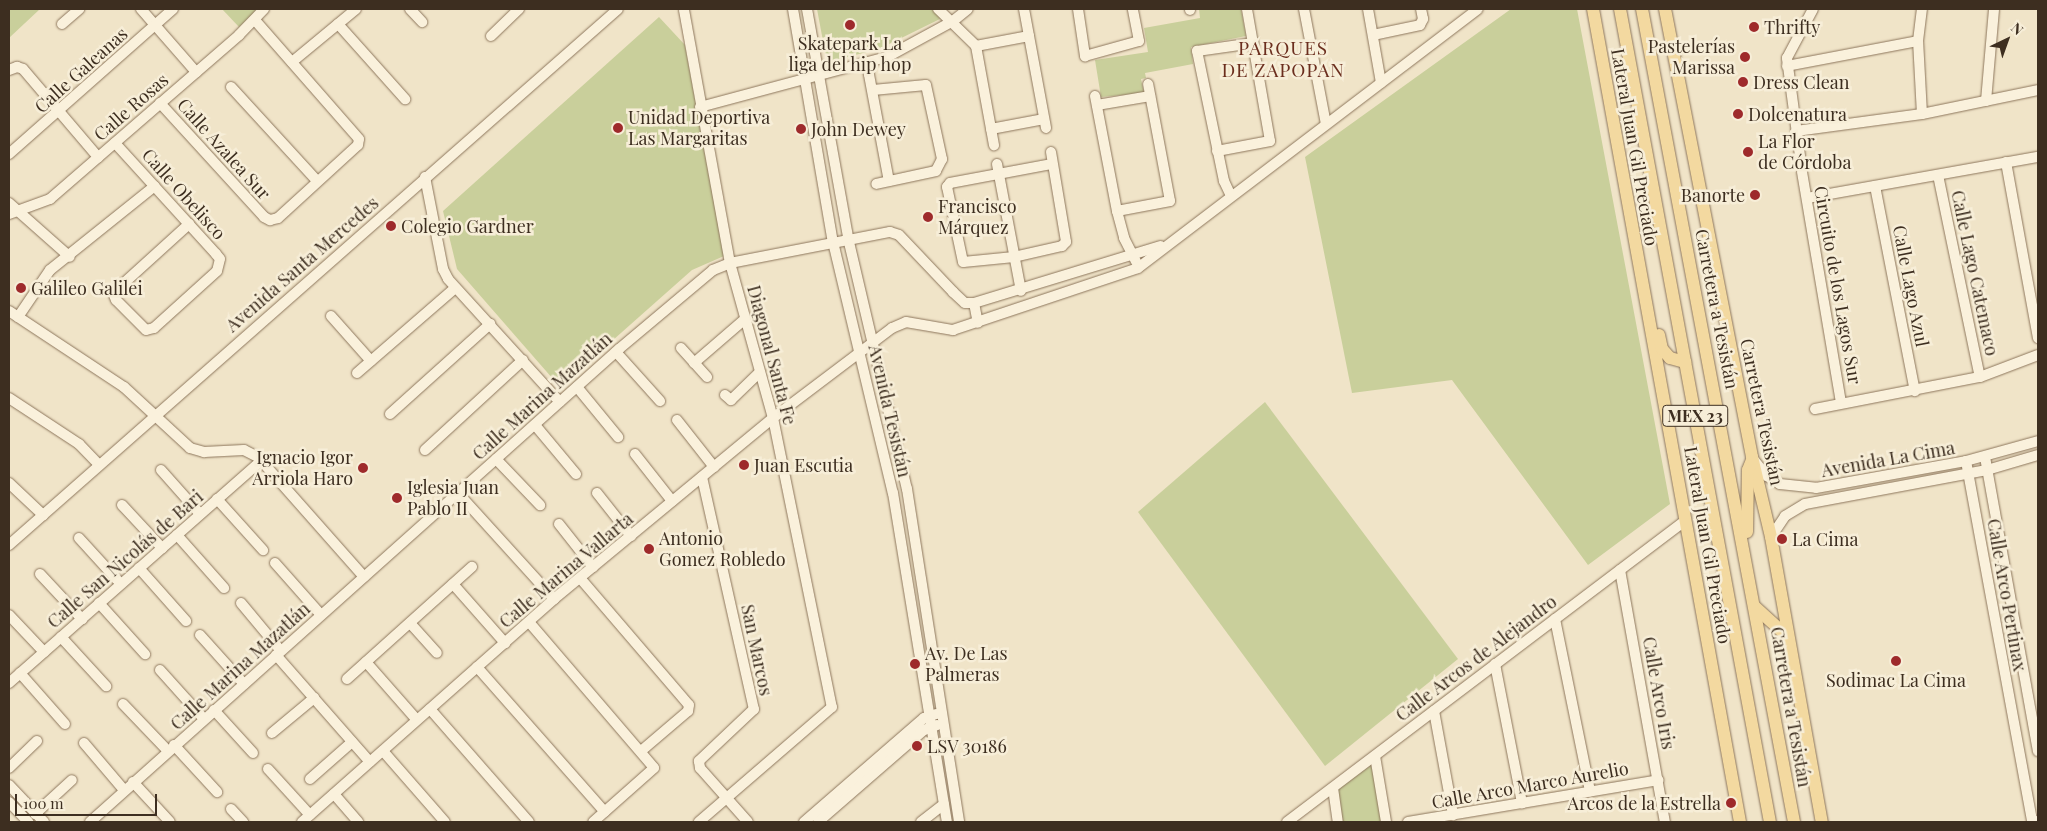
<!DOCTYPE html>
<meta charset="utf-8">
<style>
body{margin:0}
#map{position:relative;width:2047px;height:831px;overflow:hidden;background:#f0e4c8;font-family:"Playfair Display",serif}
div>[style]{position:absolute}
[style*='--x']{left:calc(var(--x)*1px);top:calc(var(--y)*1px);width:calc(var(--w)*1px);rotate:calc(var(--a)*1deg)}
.green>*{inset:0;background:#c9cf9b}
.roads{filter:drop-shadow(0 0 1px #8d765c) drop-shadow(0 0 1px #8d765c)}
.minor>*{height:10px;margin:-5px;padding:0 5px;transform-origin:5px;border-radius:5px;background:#faf1dc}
.major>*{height:12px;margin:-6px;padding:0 6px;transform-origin:6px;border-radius:6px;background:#f3d9a0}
.dots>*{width:14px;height:14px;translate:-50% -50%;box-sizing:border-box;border:2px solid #f7eed8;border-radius:50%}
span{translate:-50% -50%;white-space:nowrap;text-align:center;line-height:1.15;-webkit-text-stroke:5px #f7eed8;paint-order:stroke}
.shield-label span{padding:1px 4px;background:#f7eed8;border:1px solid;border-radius:4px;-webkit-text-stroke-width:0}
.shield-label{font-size:16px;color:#3d2e20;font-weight:700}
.poi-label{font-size:18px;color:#3d2e20}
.left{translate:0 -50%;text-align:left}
.right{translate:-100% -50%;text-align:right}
.street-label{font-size:18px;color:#3d2e20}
.neighbourhood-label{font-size:19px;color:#6b2e1e;letter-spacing:1px}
.frame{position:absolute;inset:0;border:10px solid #3d2e20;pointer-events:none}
.north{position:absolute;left:1982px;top:15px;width:50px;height:50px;-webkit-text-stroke:4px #f7eed8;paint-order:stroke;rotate:42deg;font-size:14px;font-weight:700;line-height:20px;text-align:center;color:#3d2e20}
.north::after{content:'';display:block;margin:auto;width:18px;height:22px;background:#3d2e20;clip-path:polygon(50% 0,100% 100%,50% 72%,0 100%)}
.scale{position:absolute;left:15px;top:794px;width:142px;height:22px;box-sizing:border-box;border:2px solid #3d2e20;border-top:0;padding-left:6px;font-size:15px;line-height:18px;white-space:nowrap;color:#3d2e20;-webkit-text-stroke:4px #f7eed8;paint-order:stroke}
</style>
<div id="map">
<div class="green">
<div style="clip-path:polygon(9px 9px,40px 9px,9px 38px)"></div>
<div style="clip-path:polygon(222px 9px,258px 9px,239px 27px)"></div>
<div style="clip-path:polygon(817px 9px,932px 9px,942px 18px,879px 49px,827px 62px)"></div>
<div style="clip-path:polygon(1199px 9px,1241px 9px,1246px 36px,1191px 47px,1193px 64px,1145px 73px,1146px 78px,1141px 79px,1144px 93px,1101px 97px,1095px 60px,1148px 52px,1144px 28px,1200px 18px)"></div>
<div style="clip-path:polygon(1511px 9px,1577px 9px,1670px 504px,1588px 565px,1452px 380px,1352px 393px,1305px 157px)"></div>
<div style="clip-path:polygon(659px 17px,685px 45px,724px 256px,692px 270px,560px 387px,457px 269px,443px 211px)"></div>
<div style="clip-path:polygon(1265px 402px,1458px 659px,1325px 766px,1138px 512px)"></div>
<div style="clip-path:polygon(1371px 764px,1383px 822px,1343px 822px,1337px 788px)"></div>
</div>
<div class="roads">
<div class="minor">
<div style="--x:141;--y:9;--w:84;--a:48.9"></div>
<div style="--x:410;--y:9;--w:18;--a:47"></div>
<div style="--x:793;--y:9;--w:236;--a:80.3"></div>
<div style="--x:833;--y:242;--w:258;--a:76.6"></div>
<div style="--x:893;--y:493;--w:333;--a:80.7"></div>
<div style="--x:807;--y:9;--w:233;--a:79.8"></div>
<div style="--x:848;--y:238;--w:258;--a:76.8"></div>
<div style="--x:907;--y:489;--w:337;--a:81.1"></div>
<div style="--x:938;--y:9;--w:53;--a:44.2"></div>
<div style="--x:976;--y:46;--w:101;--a:79.7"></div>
<div style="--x:1024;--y:9;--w:121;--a:79.5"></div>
<div style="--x:1078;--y:9;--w:48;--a:81.5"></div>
<div style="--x:1085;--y:56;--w:56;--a:-15.5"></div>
<div style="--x:1139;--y:41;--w:33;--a:-101"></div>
<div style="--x:1190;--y:9;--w:1;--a:90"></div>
<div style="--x:1304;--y:9;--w:117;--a:79.2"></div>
<div style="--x:1368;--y:9;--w:75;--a:80"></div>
<div style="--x:684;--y:10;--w:257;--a:79.7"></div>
<div style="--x:730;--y:263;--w:161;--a:74.5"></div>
<div style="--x:773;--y:418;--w:295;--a:78.5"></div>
<div style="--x:832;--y:707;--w:176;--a:139.2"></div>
<div style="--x:62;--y:24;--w:23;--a:-41"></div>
<div style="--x:338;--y:24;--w:101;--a:48.2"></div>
<div style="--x:1373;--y:35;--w:48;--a:-12"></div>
<div style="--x:1420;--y:25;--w:7;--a:-63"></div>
<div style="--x:1423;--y:19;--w:10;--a:-101"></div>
<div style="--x:491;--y:36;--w:39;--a:-44"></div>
<div style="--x:976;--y:46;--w:54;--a:-10.7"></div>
<div style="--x:292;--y:62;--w:83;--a:-39.6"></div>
<div style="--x:867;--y:64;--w:119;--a:79.4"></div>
<div style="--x:1787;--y:66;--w:133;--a:-10.8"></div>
<div style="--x:9;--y:70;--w:9;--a:-21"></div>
<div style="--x:17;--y:67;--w:6;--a:18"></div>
<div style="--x:23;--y:69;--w:116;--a:49.6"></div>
<div style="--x:231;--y:87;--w:127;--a:47.5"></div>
<div style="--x:873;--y:90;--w:53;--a:-5.4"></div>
<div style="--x:926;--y:85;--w:76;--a:77.8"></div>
<div style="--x:942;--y:159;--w:13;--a:117"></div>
<div style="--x:936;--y:171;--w:61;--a:167.8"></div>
<div style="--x:1095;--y:96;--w:117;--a:79.2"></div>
<div style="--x:1117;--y:211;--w:28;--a:75"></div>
<div style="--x:1124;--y:238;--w:27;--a:63"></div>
<div style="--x:1986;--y:101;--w:92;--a:-85"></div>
<div style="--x:160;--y:103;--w:154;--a:47.6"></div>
<div style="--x:264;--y:217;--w:7;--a:27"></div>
<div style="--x:270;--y:220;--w:8;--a:-14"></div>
<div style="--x:278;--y:218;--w:108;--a:-42.4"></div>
<div style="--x:358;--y:145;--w:6;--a:-81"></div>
<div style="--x:359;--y:139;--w:158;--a:-131.2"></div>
<div style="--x:1097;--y:105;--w:54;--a:-9.6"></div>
<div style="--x:700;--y:107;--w:194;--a:-15"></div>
<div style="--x:887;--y:57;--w:75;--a:-28.6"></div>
<div style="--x:953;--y:21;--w:19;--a:-39"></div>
<div style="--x:1922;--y:114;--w:73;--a:-93.1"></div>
<div style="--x:1918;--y:41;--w:32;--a:-83"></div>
<div style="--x:991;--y:129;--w:54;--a:-10.7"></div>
<div style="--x:1796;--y:131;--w:127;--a:-7.7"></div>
<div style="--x:1922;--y:114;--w:118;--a:-11.7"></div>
<div style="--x:115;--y:143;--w:150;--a:47.7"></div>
<div style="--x:216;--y:254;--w:6;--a:51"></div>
<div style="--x:220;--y:259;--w:12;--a:104"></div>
<div style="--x:217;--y:271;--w:85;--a:137.9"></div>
<div style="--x:154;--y:328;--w:8;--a:166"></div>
<div style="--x:146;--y:330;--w:42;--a:-135"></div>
<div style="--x:116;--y:300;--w:8;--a:-113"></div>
<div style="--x:113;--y:293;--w:103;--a:-42.2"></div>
<div style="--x:1217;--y:151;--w:54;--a:-10.7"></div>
<div style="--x:1270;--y:141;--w:134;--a:-99.9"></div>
<div style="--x:1051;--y:152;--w:91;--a:80.5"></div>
<div style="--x:1066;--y:242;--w:6;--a:135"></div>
<div style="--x:1062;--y:246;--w:49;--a:167.1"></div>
<div style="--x:1014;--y:257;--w:51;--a:174.4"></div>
<div style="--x:963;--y:262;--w:77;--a:-102"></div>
<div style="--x:947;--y:187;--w:5;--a:-53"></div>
<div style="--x:950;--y:183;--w:104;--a:-10.6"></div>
<div style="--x:9;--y:154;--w:219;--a:-41.5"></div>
<div style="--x:1800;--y:156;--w:99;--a:-97.6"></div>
<div style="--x:1787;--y:58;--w:55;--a:-62"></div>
<div style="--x:2006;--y:162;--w:179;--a:79.7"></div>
<div style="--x:997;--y:164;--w:129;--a:79.3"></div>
<div style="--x:1802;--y:172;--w:234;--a:80.4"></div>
<div style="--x:1938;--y:175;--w:206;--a:78.3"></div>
<div style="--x:425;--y:177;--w:94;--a:78.9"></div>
<div style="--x:443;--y:269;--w:11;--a:63"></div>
<div style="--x:448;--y:279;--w:166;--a:47.7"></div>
<div style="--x:1875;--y:186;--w:209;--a:79"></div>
<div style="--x:1231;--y:196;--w:17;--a:-115"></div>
<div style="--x:1224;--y:181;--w:133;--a:-101.7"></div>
<div style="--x:1197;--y:51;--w:57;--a:-8.1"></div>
<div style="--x:1807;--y:198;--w:235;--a:-10.1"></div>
<div style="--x:9;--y:203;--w:81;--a:41.5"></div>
<div style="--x:1117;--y:211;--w:54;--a:-10.7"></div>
<div style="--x:1170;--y:201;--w:119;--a:-100.6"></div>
<div style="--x:9;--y:214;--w:44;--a:-20.1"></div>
<div style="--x:50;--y:199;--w:250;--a:-40.9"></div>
<div style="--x:239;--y:35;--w:36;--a:-46"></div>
<div style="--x:974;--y:303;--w:20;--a:79"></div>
<div style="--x:9;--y:311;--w:138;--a:33.5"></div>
<div style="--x:124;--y:387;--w:90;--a:42.7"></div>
<div style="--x:190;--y:448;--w:15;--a:16"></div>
<div style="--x:204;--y:452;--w:40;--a:-2.9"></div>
<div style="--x:244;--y:450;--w:16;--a:27"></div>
<div style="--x:258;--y:457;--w:160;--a:48.5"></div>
<div style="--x:331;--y:316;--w:60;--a:48.4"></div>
<div style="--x:18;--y:317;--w:57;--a:-55.8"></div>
<div style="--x:50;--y:270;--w:134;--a:-38.7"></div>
<div style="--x:681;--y:348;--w:39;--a:48"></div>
<div style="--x:616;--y:352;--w:66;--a:48.1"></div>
<div style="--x:694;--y:363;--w:67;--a:-40.8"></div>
<div style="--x:357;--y:373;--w:130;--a:-40.9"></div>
<div style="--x:577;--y:387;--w:65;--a:50.6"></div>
<div style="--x:725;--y:395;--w:8;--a:40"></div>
<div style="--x:731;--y:400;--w:40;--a:-44"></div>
<div style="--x:9;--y:398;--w:84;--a:33.3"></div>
<div style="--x:79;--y:444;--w:29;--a:46"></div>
<div style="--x:1815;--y:409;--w:168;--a:-11"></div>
<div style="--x:1980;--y:377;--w:62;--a:-20.8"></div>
<div style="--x:390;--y:414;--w:135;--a:-42"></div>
<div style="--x:677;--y:420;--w:60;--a:51.8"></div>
<div style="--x:535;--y:425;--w:64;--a:50.1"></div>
<div style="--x:425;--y:450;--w:133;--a:-42.6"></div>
<div style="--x:635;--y:454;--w:60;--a:51.8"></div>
<div style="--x:1985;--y:457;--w:299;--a:79.8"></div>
<div style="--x:496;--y:459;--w:64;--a:46.3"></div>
<div style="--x:1753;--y:459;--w:22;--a:51"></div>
<div style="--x:1767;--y:476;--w:15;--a:32"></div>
<div style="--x:1780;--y:484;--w:36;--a:6"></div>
<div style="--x:1816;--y:488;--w:152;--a:-10.2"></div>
<div style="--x:1966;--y:461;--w:75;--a:-15.5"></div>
<div style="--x:1966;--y:461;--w:367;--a:79.6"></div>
<div style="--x:2032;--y:822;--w:6;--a:-9"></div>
<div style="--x:161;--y:470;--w:59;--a:48.4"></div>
<div style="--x:702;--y:477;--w:238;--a:77.4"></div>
<div style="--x:754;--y:709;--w:76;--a:136.6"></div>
<div style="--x:699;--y:761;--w:7;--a:82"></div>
<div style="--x:700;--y:768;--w:72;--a:48.4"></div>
<div style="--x:9;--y:483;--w:47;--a:43.3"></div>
<div style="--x:458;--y:493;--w:143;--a:47.8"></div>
<div style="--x:597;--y:493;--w:55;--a:51.7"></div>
<div style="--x:217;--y:499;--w:69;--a:48"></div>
<div style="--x:122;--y:505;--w:59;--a:47.1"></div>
<div style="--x:559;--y:524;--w:55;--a:51.7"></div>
<div style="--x:177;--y:535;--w:71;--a:48.4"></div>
<div style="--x:1771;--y:537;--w:25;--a:-56"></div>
<div style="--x:1785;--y:516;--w:23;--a:-31"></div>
<div style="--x:1805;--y:504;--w:185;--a:-10.6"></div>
<div style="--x:1987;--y:470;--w:53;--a:-16.4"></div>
<div style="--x:79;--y:538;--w:62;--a:47.6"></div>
<div style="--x:9;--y:545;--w:811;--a:-41.35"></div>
<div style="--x:275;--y:563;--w:69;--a:48.5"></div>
<div style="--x:139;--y:568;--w:71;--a:48.4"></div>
<div style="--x:1620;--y:570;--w:256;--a:79.9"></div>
<div style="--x:40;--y:574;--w:62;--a:47"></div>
<div style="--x:580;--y:578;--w:167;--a:49.4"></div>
<div style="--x:689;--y:705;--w:6;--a:99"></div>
<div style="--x:688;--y:711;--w:62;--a:139.6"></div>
<div style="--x:453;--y:584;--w:79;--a:48.6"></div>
<div style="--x:99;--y:603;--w:69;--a:48"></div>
<div style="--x:241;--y:603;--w:62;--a:50.2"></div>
<div style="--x:9;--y:615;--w:51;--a:46.6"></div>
<div style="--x:1555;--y:619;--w:176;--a:78.5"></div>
<div style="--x:529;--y:622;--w:192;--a:49.4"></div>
<div style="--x:654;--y:768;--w:81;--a:138.5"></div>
<div style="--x:410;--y:623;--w:40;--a:48"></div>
<div style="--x:200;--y:635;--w:66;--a:48.1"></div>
<div style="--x:61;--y:637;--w:67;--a:47.4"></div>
<div style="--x:276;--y:655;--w:142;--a:48.7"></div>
<div style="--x:366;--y:662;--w:77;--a:48.7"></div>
<div style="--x:1495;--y:664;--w:142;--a:79"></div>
<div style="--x:477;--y:667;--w:193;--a:48.6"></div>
<div style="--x:160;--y:670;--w:66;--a:48.1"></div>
<div style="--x:20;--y:673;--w:68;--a:48.6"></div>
<div style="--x:347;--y:679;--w:168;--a:-41.9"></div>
<div style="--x:9;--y:683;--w:337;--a:-41.4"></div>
<div style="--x:123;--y:704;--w:65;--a:46.2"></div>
<div style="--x:430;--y:709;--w:150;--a:48.8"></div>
<div style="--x:214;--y:710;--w:58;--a:47.8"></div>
<div style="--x:1434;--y:711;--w:106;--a:79.6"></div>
<div style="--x:272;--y:733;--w:55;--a:-39.8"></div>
<div style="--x:84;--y:743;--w:62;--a:49.6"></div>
<div style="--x:174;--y:745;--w:64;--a:47.5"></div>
<div style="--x:383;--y:751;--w:94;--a:48.9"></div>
<div style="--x:1375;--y:756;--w:67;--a:80.5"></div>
<div style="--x:9;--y:768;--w:39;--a:-44"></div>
<div style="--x:268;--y:769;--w:62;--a:47.6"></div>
<div style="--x:310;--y:779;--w:56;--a:-41.4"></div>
<div style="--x:133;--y:782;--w:54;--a:47.2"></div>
<div style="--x:9;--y:785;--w:51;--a:46.6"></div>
<div style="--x:1333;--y:788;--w:34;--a:82"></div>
<div style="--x:334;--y:794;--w:37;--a:49"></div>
<div style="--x:9;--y:802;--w:28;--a:46"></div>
<div style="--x:231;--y:809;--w:18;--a:47"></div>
<div style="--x:35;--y:814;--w:50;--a:-42.6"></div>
<div style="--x:90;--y:822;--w:710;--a:-41.8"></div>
<div style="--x:619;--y:349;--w:123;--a:-40"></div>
<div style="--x:713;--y:270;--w:18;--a:-22"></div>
<div style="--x:730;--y:263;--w:163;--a:-11"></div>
<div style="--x:890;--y:232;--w:9;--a:18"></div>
<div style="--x:899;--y:235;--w:79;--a:46.5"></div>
<div style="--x:953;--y:292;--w:16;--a:43"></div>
<div style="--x:965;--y:303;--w:9;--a:0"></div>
<div style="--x:974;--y:303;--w:195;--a:-17"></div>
<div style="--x:302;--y:822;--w:337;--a:-41.5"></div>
<div style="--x:554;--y:599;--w:284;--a:-39.6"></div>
<div style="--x:773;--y:418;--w:149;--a:-37.1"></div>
<div style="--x:892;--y:328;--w:15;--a:-23"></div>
<div style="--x:906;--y:322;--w:48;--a:9.7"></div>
<div style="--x:953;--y:330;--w:195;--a:-18.5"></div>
<div style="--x:1138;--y:268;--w:427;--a:-37.3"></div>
<div style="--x:804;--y:822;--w:159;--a:-40.9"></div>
<div style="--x:924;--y:718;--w:13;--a:-18"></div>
<div style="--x:818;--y:822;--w:140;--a:-41"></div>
<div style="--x:924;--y:730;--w:14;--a:-21"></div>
<div style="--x:921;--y:822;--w:29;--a:-38"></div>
<div style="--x:1287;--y:822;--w:500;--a:-37.12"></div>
<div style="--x:1408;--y:822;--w:254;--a:-9.5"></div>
</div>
<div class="major">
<div style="--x:1593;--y:9;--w:826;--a:79.75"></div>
<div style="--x:1620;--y:9;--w:827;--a:79.55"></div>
<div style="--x:1642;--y:9;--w:827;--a:79.41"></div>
<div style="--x:1665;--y:9;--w:456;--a:79"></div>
<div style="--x:1752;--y:457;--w:82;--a:76.6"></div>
<div style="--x:1771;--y:537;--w:290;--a:79.9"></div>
<div style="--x:1659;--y:335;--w:14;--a:78"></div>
<div style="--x:1662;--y:349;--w:12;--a:48"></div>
<div style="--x:1670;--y:358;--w:16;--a:15"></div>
<div style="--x:1747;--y:532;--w:62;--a:-89.1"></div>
<div style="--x:1748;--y:470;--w:11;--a:-68"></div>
<div style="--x:1755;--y:607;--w:43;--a:42.2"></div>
</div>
</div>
<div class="dots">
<div style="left:850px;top:25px;background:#9e2a2b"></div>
<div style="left:1754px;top:27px;background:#9e2a2b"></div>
<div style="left:1745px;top:57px;background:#9e2a2b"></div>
<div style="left:1743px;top:82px;background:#9e2a2b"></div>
<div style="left:1738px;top:114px;background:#9e2a2b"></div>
<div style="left:618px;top:128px;background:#9e2a2b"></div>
<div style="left:801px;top:129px;background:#9e2a2b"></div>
<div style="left:1748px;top:152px;background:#9e2a2b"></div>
<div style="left:1755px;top:195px;background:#9e2a2b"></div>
<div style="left:928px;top:217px;background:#9e2a2b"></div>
<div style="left:391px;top:226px;background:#9e2a2b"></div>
<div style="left:21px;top:288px;background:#9e2a2b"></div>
<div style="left:744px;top:465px;background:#9e2a2b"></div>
<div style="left:363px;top:468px;background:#9e2a2b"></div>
<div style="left:397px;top:498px;background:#9e2a2b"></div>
<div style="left:1782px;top:539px;background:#9e2a2b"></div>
<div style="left:649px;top:549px;background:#9e2a2b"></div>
<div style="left:1896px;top:661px;background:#9e2a2b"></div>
<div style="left:915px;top:664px;background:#9e2a2b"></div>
<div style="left:917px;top:746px;background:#9e2a2b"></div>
<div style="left:1731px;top:803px;background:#9e2a2b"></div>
</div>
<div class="shield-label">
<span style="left:1695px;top:416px">MEX 23</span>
</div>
<div class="poi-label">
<span class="left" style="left:1764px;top:27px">Thrifty</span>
<span style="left:850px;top:54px">Skatepark La<br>liga del hip hop</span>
<span class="right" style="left:1735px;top:57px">Pastelerías<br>Marissa</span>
<span class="left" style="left:1753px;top:82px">Dress Clean</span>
<span class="left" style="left:1748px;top:114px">Dolcenatura</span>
<span class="left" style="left:628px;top:128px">Unidad Deportiva<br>Las Margaritas</span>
<span class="left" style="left:811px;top:129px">John Dewey</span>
<span class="left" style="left:1758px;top:152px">La Flor<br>de Córdoba</span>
<span class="right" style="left:1745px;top:195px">Banorte</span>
<span class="left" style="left:938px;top:217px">Francisco<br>Márquez</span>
<span class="left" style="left:401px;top:226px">Colegio Gardner</span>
<span class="left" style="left:31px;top:288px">Galileo Galilei</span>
<span class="right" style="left:353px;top:468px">Ignacio Igor<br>Arriola Haro</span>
<span class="left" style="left:754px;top:465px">Juan Escutia</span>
<span class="left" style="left:407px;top:498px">Iglesia Juan<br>Pablo II</span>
<span class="left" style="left:659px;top:549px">Antonio<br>Gomez Robledo</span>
<span class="left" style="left:1792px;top:539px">La Cima</span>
<span class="left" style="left:925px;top:664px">Av. De Las<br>Palmeras</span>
<span style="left:1896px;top:680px">Sodimac La Cima</span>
<span class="left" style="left:927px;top:746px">LSV 30186</span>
<span class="right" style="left:1721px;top:803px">Arcos de la Estrella</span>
</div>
<div class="street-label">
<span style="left:81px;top:70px;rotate:-42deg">Calle Galeanas</span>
<span style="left:131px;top:107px;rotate:-41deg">Calle Rosas</span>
<span style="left:1635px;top:147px;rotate:80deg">Lateral Juan Gil Preciado</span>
<span style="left:224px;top:149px;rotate:48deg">Calle Azalea Sur</span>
<span style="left:184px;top:194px;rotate:48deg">Calle Obelisco</span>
<span style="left:302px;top:264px;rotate:-41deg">Avenida Santa Mercedes</span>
<span style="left:1975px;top:273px;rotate:78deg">Calle Lago Catemaco</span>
<span style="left:1838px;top:285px;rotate:80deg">Circuito de los Lagos Sur</span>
<span style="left:1911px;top:286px;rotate:79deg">Calle Lago Azul</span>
<span style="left:1717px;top:309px;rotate:79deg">Carretera a Tesistán</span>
<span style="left:772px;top:355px;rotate:75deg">Diagonal Santa Fe</span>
<span style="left:542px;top:396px;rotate:-42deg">Calle Marina Mazatlán</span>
<span style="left:890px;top:411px;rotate:77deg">Avenida Tesistán</span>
<span style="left:1762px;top:412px;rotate:78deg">Carretera Tesistán</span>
<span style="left:1888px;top:459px;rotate:-10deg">Avenida La Cima</span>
<span style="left:1708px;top:545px;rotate:80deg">Lateral Juan Gil Preciado</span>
<span style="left:125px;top:559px;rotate:-41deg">Calle San Nicolás de Bari</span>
<span style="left:566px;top:570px;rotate:-40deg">Calle Marina Vallarta</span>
<span style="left:2007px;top:595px;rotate:80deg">Calle Arco Pertinax</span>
<span style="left:757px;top:650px;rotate:78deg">San Marcos</span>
<span style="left:1476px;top:658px;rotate:-37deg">Calle Arcos de Alejandro</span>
<span style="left:240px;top:666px;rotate:-42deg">Calle Marina Mazatlán</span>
<span style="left:1659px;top:693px;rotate:80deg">Calle Arco Iris</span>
<span style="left:1791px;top:707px;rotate:80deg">Carretera a Tesistán</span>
<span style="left:1530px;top:785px;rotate:-10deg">Calle Arco Marco Aurelio</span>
</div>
<div class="neighbourhood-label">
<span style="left:1283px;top:59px">PARQUES<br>DE ZAPOPAN</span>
</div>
<div class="frame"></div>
<div class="north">N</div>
<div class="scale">100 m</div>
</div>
